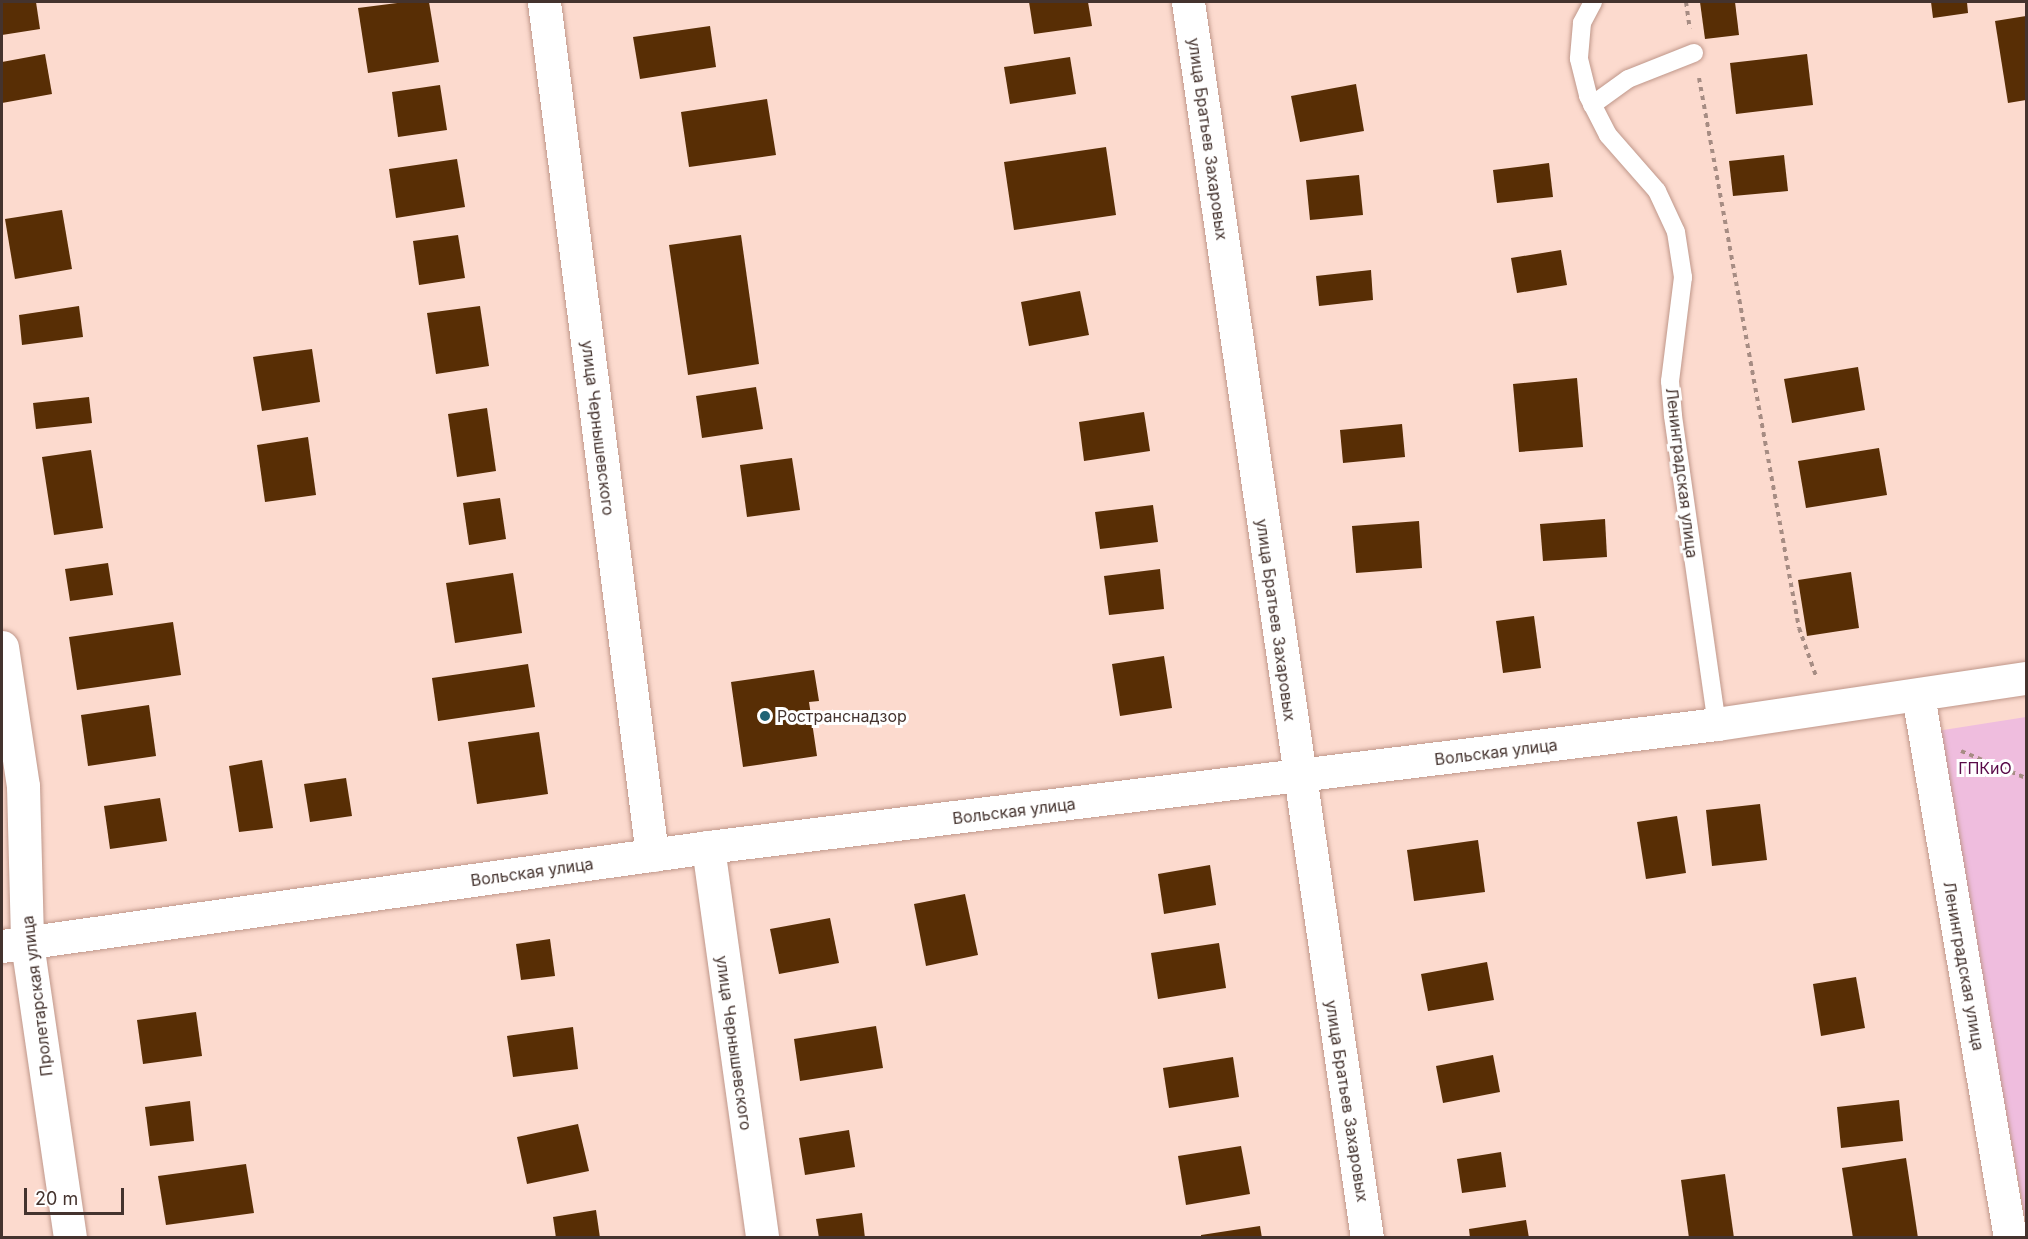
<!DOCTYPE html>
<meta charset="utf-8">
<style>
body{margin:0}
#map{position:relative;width:2028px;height:1239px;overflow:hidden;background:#fcdace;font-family:Inter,sans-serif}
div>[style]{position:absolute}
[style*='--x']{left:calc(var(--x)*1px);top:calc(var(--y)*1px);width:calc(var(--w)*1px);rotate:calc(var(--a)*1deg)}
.green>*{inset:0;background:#efbdde}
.building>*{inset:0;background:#582e05}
.path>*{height:4px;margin-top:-2px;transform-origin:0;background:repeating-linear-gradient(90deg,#a68c83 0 4.5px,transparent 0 9px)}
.roads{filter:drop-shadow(0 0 2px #bf978a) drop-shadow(0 0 2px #bf978a)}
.lane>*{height:18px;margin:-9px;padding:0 9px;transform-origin:9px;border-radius:9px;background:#fff}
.street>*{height:33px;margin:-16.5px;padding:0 16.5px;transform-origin:16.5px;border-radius:16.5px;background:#fff}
.secondary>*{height:33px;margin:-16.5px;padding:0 16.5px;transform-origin:16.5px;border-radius:16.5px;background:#fff}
.dots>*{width:16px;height:16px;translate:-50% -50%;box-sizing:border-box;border:3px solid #fff;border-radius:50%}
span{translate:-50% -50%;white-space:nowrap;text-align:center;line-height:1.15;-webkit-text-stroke:6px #fff;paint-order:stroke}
.street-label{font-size:16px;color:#44332e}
.poi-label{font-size:16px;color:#44332e}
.left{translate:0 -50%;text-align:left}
.park-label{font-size:16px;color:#590a48}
.frame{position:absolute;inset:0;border:3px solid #44332e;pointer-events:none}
.scale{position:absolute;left:24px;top:1188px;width:100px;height:27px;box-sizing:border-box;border:3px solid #44332e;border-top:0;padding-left:8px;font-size:18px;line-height:21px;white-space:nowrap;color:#44332e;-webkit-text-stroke:4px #fff;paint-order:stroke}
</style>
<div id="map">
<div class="green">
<div style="clip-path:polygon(2026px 717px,2026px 1223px,1937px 731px)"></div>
</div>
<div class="building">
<div style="clip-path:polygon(2px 2px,36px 2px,40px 29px,2px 35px)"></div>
<div style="clip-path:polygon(405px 2px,429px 2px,439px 62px,368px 73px,358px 8px)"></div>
<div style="clip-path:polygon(1029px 2px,1088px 2px,1092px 26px,1034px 34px)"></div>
<div style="clip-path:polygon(1700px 2px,1735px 2px,1739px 35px,1705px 39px)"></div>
<div style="clip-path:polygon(1931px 2px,1967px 2px,1968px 13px,1933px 18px)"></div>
<div style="clip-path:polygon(2026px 16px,2026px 100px,2008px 103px,1995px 21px)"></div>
<div style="clip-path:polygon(710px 26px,716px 67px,640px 79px,633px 37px)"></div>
<div style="clip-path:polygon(45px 54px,52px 94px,2px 103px,2px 62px)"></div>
<div style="clip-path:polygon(1807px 54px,1813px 105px,1736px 114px,1730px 63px)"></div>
<div style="clip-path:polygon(1070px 57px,1076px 94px,1010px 104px,1004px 67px)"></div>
<div style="clip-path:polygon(1356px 84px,1364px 131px,1300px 142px,1291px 96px)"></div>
<div style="clip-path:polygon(440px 85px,447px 130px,398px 137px,392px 92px)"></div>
<div style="clip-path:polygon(767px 99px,776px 155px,689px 167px,681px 112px)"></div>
<div style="clip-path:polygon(1106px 147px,1116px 215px,1014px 230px,1004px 162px)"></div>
<div style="clip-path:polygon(1784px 155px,1788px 191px,1733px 196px,1729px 161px)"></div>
<div style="clip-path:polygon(457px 159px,465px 207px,396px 218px,389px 169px)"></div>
<div style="clip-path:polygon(1549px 163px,1553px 197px,1497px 203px,1493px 170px)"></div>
<div style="clip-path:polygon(1359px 175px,1363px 215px,1310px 220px,1306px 180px)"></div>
<div style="clip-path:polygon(62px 210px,72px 269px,15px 279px,5px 219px)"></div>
<div style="clip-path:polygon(458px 235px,465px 278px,419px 285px,413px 241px)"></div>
<div style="clip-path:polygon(741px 235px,759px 364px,688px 375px,669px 245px)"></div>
<div style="clip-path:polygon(1561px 250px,1567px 285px,1517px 293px,1511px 258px)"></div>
<div style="clip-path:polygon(1371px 270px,1373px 300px,1319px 306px,1316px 276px)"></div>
<div style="clip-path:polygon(1080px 291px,1089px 335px,1029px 346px,1021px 302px)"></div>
<div style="clip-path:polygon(79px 306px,83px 337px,22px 345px,19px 315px)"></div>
<div style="clip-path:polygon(480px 306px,489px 366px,436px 374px,427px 313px)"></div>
<div style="clip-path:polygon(312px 349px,320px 402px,262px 411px,253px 357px)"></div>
<div style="clip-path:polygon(1858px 367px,1865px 410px,1792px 423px,1784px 379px)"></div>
<div style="clip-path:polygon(1577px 378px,1583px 447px,1519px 452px,1513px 384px)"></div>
<div style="clip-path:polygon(756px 387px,763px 429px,702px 438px,696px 396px)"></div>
<div style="clip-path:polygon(89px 397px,92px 423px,36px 429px,33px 403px)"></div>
<div style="clip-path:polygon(487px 408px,496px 471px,457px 477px,448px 414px)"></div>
<div style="clip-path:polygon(1144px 412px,1150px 451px,1084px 461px,1079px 422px)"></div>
<div style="clip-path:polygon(1402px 424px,1405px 457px,1343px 463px,1340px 430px)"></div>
<div style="clip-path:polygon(308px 437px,316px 495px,265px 502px,257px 445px)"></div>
<div style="clip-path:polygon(1879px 448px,1887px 495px,1806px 508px,1798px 461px)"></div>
<div style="clip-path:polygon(91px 450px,103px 528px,54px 535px,42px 457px)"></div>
<div style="clip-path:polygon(792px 458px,800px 510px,747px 517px,740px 465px)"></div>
<div style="clip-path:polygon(500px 498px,506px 539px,469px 545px,463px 503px)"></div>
<div style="clip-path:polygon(1153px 505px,1158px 542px,1100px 549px,1095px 512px)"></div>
<div style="clip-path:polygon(1605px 519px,1607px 557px,1543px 561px,1540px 524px)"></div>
<div style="clip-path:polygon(1419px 521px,1422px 568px,1356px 573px,1352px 526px)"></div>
<div style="clip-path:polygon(108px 563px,113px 595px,70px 601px,65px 569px)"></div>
<div style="clip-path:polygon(1160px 569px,1164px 609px,1109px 615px,1104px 576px)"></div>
<div style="clip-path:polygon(1851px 572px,1859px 628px,1807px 636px,1798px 580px)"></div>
<div style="clip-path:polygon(513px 573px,522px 633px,455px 643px,446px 583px)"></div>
<div style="clip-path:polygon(1534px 616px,1541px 668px,1503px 673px,1496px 621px)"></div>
<div style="clip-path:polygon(173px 622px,181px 675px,77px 690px,69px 637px)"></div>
<div style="clip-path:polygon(1164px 656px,1172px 708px,1120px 716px,1112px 664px)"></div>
<div style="clip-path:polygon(528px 664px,535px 707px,438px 721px,432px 678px)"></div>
<div style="clip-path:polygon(814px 670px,819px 701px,809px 702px,817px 756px,743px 767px,731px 682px)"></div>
<div style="clip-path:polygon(149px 705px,156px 756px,88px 766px,81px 715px)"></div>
<div style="clip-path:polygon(539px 732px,548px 794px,477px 804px,468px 742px)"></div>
<div style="clip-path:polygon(262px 760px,273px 828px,239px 832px,229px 766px)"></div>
<div style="clip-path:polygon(346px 778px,352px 816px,310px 822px,304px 784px)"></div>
<div style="clip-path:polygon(160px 798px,167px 841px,110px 849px,104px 806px)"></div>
<div style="clip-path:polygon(1760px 804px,1767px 860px,1712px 866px,1706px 810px)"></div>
<div style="clip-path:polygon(1677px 816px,1686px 873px,1646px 879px,1637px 822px)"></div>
<div style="clip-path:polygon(1478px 840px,1485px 892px,1414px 901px,1407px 850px)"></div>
<div style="clip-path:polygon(1210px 865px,1216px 905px,1164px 914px,1158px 874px)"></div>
<div style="clip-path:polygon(965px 894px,978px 955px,926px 966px,914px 904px)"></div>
<div style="clip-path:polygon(830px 918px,839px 963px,779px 974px,770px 929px)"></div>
<div style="clip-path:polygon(550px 939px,555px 976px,521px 980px,516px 944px)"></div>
<div style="clip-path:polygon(1219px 943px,1226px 988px,1158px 999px,1151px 953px)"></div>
<div style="clip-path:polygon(1487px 962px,1494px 1000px,1428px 1011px,1421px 974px)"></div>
<div style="clip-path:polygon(1856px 977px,1865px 1028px,1821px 1036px,1813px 984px)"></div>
<div style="clip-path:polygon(196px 1012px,202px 1056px,143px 1064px,137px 1020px)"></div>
<div style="clip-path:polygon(876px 1026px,883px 1068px,800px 1081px,794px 1039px)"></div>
<div style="clip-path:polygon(573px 1027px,578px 1069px,513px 1077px,507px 1036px)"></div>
<div style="clip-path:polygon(1493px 1055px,1500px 1092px,1443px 1103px,1436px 1066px)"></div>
<div style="clip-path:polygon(1233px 1057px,1239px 1097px,1169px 1108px,1163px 1068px)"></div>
<div style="clip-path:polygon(1899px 1100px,1903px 1141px,1841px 1148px,1837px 1107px)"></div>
<div style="clip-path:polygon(190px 1101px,194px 1141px,150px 1146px,145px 1107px)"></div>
<div style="clip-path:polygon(578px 1124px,589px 1171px,527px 1184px,517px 1137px)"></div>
<div style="clip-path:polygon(849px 1130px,855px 1167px,805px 1175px,799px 1138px)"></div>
<div style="clip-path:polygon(1241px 1146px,1250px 1194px,1186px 1205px,1178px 1156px)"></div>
<div style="clip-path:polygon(1501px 1152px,1506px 1187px,1462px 1193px,1457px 1159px)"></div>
<div style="clip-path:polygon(1906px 1158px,1918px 1238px,1853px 1238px,1842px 1168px)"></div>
<div style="clip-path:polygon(246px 1164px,254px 1213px,166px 1225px,158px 1176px)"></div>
<div style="clip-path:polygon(1725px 1174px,1734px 1238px,1689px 1238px,1681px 1180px)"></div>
<div style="clip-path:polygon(596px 1210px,600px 1238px,556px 1238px,553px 1217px)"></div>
<div style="clip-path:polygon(862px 1213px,865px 1238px,819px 1238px,816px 1219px)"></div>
<div style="clip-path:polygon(1526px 1220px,1529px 1238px,1470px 1238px,1469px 1229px)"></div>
<div style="clip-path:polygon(1260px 1226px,1262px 1238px,1201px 1238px,1201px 1235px)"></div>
</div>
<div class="path">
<div style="--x:1686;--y:2;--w:27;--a:82"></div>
<div style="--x:1699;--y:78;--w:559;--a:79.7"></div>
<div style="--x:1799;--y:628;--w:51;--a:70.5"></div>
<div style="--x:1961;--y:751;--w:70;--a:22.6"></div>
</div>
<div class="roads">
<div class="lane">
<div style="--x:1593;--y:2;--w:24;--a:118"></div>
<div style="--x:1582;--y:23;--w:36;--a:95"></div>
<div style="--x:1579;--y:59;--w:38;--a:76"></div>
<div style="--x:1588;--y:96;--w:44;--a:62.9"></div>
<div style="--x:1608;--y:135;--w:74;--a:48.8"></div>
<div style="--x:1657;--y:191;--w:45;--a:65.1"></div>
<div style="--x:1676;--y:232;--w:46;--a:81.2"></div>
<div style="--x:1683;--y:277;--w:105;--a:97.1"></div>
<div style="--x:1670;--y:381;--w:35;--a:85"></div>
<div style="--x:1673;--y:416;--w:311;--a:81.9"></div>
<div style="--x:1592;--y:105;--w:44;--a:-35.8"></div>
<div style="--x:1628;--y:79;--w:71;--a:-21.5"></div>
</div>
<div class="street">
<div style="--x:544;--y:2;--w:860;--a:82.78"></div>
<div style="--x:2;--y:647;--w:141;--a:81.4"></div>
<div style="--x:23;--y:786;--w:157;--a:88.5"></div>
<div style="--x:27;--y:943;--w:298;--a:81.7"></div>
<div style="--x:1918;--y:695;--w:551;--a:80.38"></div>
<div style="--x:708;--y:847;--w:395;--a:82.1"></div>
<div style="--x:2;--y:946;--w:713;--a:-7.98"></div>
<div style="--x:708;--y:847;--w:1016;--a:-6.95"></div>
<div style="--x:1717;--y:724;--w:312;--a:-8.5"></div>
</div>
<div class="secondary">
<div style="--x:1188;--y:2;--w:1249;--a:81.76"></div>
</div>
</div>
<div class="dots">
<div style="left:765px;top:716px;background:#1f6375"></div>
</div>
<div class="street-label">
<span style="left:1208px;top:139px;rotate:82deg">улица Братьев Захаровых</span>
<span style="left:598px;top:428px;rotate:83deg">улица Чернышевского</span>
<span style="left:1682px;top:473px;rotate:83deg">Ленинградская улица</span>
<span style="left:1276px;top:620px;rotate:82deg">улица Братьев Захаровых</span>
<span style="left:1496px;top:752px;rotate:-7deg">Вольская улица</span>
<span style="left:1014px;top:811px;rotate:-7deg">Вольская улица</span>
<span style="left:532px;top:872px;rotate:-8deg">Вольская улица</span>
<span style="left:1964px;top:966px;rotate:80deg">Ленинградская улица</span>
<span style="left:37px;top:996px;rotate:-97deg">Пролетарская улица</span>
<span style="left:734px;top:1043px;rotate:82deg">улица Чернышевского</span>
<span style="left:1347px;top:1101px;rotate:81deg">улица Братьев Захаровых</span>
</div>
<div class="poi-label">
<span class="left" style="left:777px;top:716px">Ространснадзор</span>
</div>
<div class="park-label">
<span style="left:1985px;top:768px">ГПКиО</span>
</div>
<div class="frame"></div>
<div class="scale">20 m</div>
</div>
